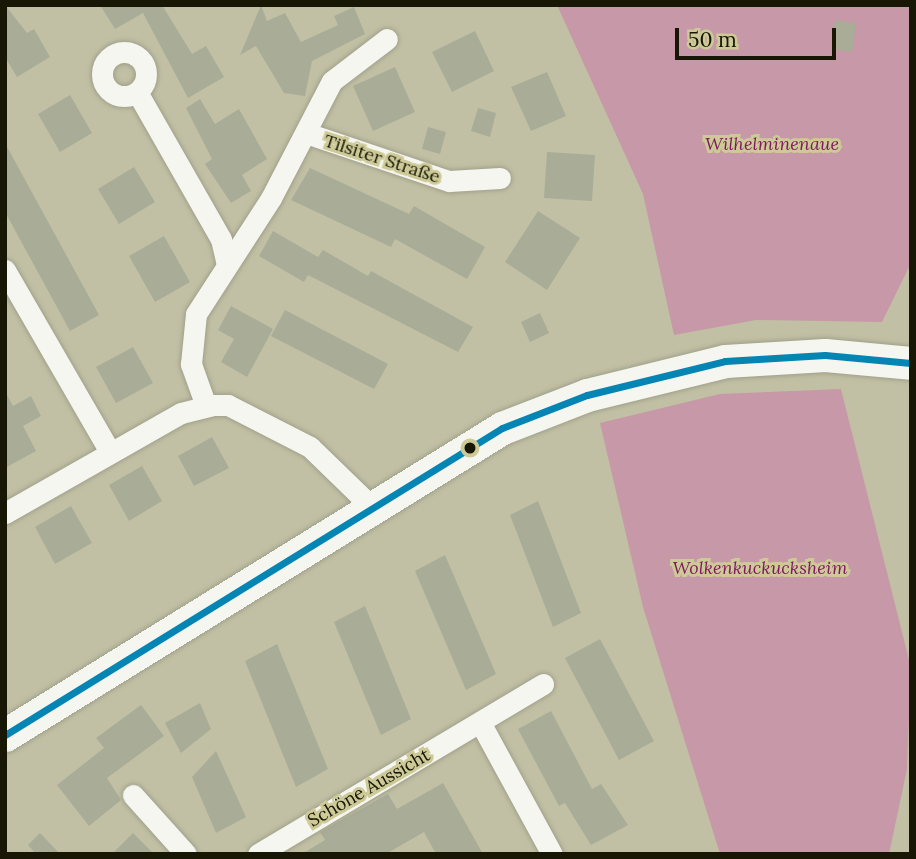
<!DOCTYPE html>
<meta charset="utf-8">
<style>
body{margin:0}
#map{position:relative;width:916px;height:859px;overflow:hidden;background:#c1c0a4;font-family:Lora,serif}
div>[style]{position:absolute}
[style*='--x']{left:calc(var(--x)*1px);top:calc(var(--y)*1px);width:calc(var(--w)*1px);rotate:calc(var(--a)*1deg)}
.green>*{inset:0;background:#c798a7}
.building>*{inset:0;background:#a9ac97}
.roads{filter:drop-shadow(0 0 2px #a1a08b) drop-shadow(0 0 2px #a1a08b)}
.minor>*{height:21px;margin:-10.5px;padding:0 10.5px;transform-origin:10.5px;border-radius:10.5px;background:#f6f6f1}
.minor>.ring{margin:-10.5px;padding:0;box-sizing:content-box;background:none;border:21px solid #f6f6f1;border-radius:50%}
.primary>*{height:33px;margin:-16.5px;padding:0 16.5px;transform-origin:16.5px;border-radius:16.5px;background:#f6f6f1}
.bus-1>*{height:7px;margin:-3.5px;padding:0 3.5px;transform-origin:3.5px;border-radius:3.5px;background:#0585b4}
.dots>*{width:19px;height:19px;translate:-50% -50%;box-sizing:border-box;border:4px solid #cdca98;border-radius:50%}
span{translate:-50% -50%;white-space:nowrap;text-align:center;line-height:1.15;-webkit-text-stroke:6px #cdca98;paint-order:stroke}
.park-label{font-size:18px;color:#7f195e;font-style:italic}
.street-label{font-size:18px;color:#181705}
.frame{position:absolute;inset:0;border:7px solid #181705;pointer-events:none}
.scale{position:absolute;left:675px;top:28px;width:161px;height:32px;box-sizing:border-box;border:4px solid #181705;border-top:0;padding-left:9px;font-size:21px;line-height:24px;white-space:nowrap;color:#181705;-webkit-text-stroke:5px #cdca98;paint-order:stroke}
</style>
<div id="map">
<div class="green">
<div style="clip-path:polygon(557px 5px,911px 5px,911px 263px,882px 322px,756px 320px,674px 335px,643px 194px)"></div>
<div style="clip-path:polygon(841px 389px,911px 668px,907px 769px,889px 854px,720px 854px,643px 607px,600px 423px,720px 394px)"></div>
</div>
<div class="building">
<div style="clip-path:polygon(5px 5px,27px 33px,34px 29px,50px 57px,17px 77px,5px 57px)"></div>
<div style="clip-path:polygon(100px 5px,162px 5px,192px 54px,206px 46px,224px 77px,188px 98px,143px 13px,115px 29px)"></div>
<div style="clip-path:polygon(261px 5px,267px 21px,285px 13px,301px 42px,338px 25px,334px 16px,354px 7px,365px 34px,312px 61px,305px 96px,284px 93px,256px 46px,240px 55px)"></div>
<div style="clip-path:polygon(835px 20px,856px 23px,852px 52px,831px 49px)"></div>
<div style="clip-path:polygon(475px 31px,494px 71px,452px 92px,432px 52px)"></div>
<div style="clip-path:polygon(395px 67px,415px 112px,373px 131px,353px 86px)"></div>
<div style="clip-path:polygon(547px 72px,566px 116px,531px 131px,511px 87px)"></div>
<div style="clip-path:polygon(70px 95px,92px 133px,60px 152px,38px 114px)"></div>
<div style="clip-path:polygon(200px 99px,215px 124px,239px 109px,267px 159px,242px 175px,251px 191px,231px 203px,205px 164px,212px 159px,186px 108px)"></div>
<div style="clip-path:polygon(478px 108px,496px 113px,490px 137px,471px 131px)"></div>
<div style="clip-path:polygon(428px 127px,446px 132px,440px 154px,422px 149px)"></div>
<div style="clip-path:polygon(5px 143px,99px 315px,70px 331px,5px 212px)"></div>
<div style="clip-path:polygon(547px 152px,595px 155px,592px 201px,544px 198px)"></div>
<div style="clip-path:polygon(134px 167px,155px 202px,119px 224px,98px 189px)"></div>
<div style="clip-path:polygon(310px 168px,409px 214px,414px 206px,485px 247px,467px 279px,395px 239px,391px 247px,291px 200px)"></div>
<div style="clip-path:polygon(538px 211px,580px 238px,547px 290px,505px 262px)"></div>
<div style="clip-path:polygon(273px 231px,318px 257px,323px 250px,368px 276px,371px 271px,473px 327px,458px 352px,308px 275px,304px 282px,259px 256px)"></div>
<div style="clip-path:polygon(164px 236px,190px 282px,155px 302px,129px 256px)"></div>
<div style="clip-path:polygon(231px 306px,273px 329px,247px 377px,221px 362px,234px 339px,218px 330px)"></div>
<div style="clip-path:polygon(285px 310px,388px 364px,374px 389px,271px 336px)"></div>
<div style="clip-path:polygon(540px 313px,549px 333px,530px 342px,521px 322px)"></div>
<div style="clip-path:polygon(133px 347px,153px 383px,116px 403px,96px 367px)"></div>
<div style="clip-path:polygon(5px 391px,13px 406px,31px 396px,41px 416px,23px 426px,36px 451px,5px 468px)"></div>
<div style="clip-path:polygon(212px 437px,229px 468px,194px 486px,178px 456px)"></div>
<div style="clip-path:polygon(142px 466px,162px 501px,129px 521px,109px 485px)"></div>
<div style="clip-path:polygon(538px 501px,581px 613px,553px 627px,510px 515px)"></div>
<div style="clip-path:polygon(71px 506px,92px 543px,55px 564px,35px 527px)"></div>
<div style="clip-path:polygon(445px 555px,496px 674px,466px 690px,415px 571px)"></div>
<div style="clip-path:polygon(365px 606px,411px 719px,381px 735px,334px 622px)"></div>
<div style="clip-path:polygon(600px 639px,654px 741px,619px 760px,565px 658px)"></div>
<div style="clip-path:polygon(277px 644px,328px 769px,296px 787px,245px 661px)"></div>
<div style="clip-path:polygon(200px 703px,211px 729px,181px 753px,165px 723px)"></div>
<div style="clip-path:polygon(141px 705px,164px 736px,107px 778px,121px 800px,89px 826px,57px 785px,104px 748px,96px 738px)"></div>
<div style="clip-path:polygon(551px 711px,592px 789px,601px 784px,628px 825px,591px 845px,565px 803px,559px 806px,518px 729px)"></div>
<div style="clip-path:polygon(216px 751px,246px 817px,216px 833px,192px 777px)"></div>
<div style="clip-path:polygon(443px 783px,483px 854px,436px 854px,424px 832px,386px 854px,302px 854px,325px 840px,320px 832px,388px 794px,397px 809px)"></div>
<div style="clip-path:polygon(40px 833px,60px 854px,36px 854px,28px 845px)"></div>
<div style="clip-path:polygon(133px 833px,154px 854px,112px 854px)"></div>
</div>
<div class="roads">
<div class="minor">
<div class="ring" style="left:102px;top:52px;width:23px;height:23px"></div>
<div style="--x:137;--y:92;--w:169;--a:60.3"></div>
<div style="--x:221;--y:239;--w:23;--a:77"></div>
<div style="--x:306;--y:133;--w:151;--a:18.6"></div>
<div style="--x:449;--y:181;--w:51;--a:-3.4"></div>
<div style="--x:5;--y:270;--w:210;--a:60"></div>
<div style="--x:206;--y:406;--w:45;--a:-109.7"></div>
<div style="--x:191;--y:364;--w:50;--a:-84.3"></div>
<div style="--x:196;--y:314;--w:138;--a:-57.1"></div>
<div style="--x:271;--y:198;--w:132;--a:-62.5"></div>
<div style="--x:332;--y:81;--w:69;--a:-37.4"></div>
<div style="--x:5;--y:513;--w:202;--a:-29.6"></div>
<div style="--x:181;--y:413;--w:33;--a:-14"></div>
<div style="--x:213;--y:405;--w:15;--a:0"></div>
<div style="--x:228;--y:405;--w:92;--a:27.1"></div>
<div style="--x:310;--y:447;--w:86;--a:44.1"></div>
<div style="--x:481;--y:724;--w:148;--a:61.4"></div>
<div style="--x:133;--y:795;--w:79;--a:48.1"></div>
<div style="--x:258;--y:854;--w:332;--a:-30.8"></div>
</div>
<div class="primary">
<div style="--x:5;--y:735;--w:584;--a:-31.7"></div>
<div style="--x:502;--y:428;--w:91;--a:-21.2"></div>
<div style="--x:587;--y:395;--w:142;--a:-13.8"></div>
<div style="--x:725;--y:361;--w:100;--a:-3.4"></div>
<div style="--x:825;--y:355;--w:86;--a:5.3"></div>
</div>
</div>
<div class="bus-1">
<div style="--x:5;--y:735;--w:584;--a:-31.7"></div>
<div style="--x:502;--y:428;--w:91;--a:-21.2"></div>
<div style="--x:587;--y:395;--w:142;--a:-13.8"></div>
<div style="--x:725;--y:361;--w:100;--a:-3.4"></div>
<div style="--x:825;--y:355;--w:86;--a:5.3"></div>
</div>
<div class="dots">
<div style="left:470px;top:448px;background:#181705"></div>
</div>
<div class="park-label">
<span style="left:772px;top:144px">Wilhelminenaue</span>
<span style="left:760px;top:568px">Wolkenkuckucksheim</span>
</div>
<div class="street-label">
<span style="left:382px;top:159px;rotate:18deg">Tilsiter Straße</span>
<span style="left:369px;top:788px;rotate:-30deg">Schöne Aussicht</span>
</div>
<div class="frame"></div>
<div class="scale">50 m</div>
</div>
